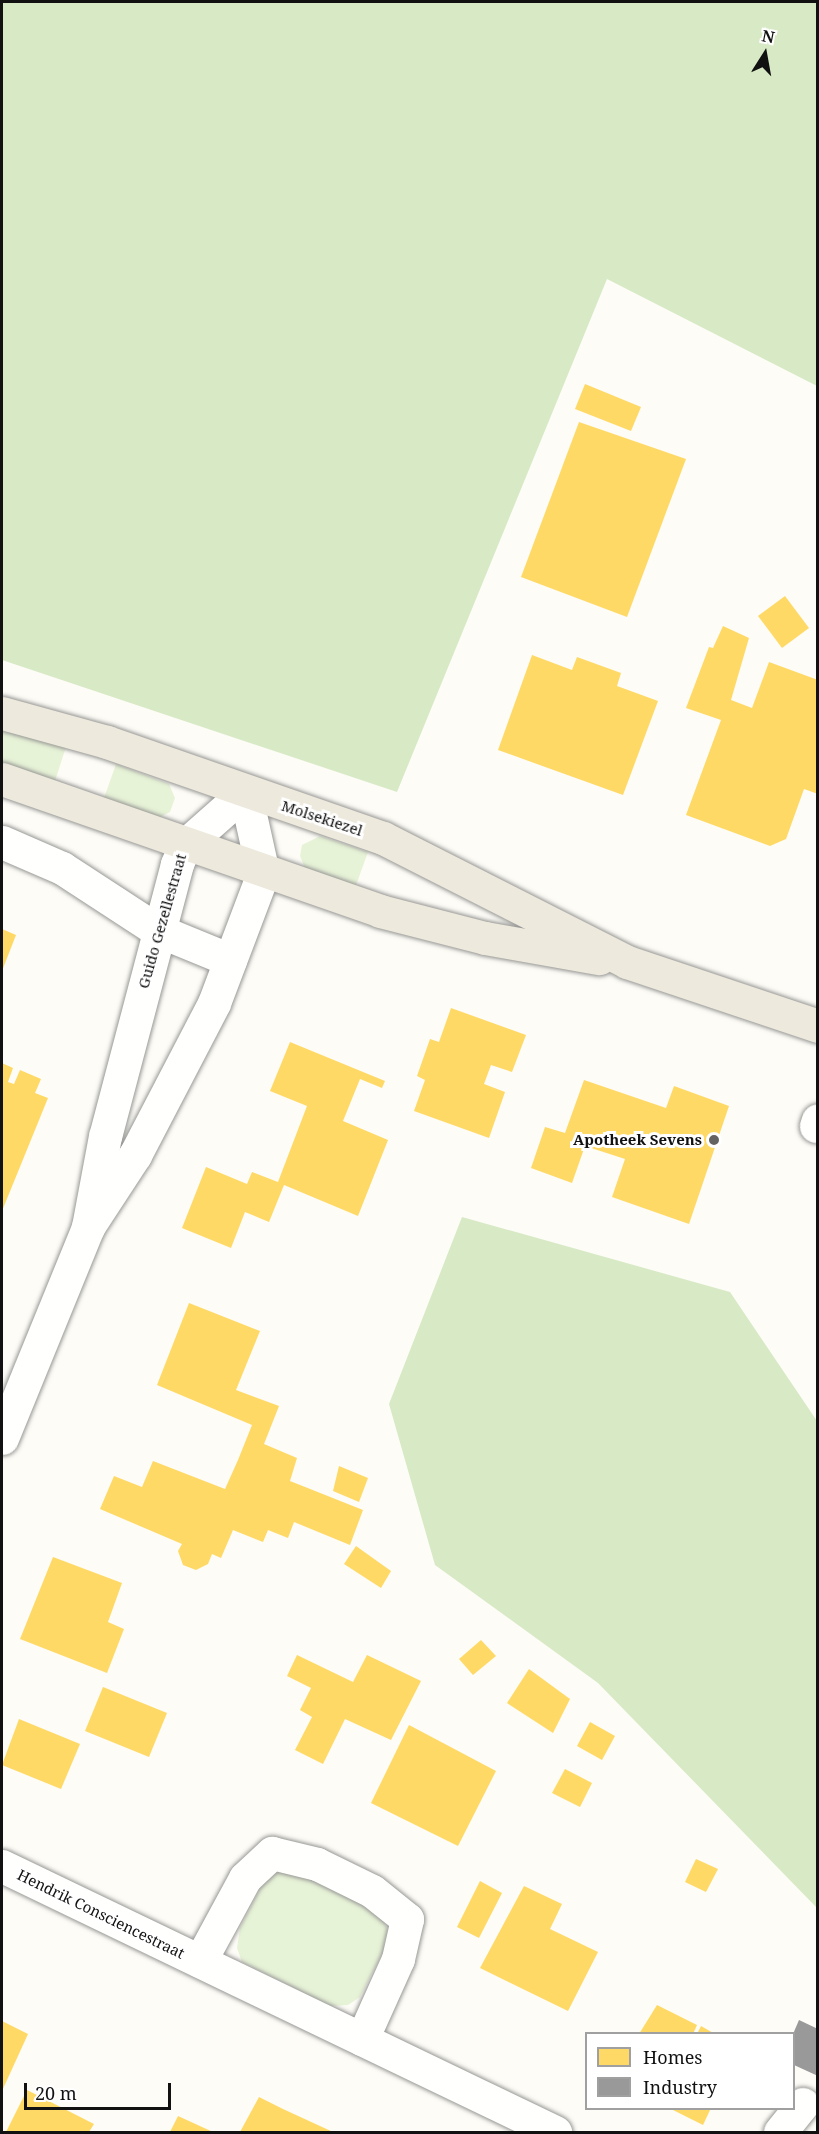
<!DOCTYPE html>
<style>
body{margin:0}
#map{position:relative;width:819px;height:2134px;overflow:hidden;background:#fdfcf7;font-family:"Noto Serif",serif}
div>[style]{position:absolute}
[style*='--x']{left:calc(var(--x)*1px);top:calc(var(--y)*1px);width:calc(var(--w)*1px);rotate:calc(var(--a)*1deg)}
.green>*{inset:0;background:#e7f3d7}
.forest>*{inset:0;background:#d8eac5}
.homes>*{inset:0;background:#ffd966}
.industry>*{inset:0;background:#999}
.roads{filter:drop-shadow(0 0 2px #979795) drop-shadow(0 0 2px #979795)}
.minor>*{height:33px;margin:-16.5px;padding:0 16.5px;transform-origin:16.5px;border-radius:16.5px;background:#fffffe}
.major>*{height:33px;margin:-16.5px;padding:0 16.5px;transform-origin:16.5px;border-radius:16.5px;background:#ede9dc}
.dots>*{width:16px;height:16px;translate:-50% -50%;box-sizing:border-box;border:3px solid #fff;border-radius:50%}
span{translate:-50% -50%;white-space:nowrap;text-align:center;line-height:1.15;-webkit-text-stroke:6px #fff;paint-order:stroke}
.street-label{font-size:15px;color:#111}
.poi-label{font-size:15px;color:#111;font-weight:700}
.right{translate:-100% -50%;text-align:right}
.frame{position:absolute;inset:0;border:3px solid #111;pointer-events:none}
.legend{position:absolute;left:585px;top:2032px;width:210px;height:78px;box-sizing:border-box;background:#fff;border:2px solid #a0a0a0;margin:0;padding:8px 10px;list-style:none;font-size:18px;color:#111}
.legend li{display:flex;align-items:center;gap:12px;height:30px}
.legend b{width:30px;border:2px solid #a0a0a0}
.north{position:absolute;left:735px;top:24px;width:60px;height:60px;-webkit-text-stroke:4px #fff;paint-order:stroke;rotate:11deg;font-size:16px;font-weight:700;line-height:24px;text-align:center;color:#111}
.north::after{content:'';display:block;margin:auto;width:21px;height:27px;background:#111;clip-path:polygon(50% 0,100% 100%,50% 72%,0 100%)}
.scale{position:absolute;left:24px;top:2083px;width:147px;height:27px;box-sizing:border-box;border:3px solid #111;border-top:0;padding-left:8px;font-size:18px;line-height:21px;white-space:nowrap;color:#111;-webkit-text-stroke:4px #fff;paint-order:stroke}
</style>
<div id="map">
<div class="green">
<div style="clip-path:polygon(2px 731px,66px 747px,54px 784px,2px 763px)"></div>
<div style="clip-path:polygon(116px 764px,169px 784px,175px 798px,170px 812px,158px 818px,103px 801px)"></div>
<div style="clip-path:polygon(320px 836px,368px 852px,355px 888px,305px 868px,300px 856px,302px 845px)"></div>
<div style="clip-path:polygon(280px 1871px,302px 1873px,373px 1909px,384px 1922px,388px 1932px,385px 1948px,360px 1997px,348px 2005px,330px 2006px,242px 1962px,237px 1948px,240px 1928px,264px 1881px)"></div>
</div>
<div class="forest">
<div style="clip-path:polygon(2px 2px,817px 2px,817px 386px,607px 279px,397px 792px,2px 660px)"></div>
<div style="clip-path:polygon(462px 1217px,730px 1292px,817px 1421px,817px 1908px,598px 1683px,435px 1565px,389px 1404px)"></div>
</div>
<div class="homes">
<div style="clip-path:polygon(585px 384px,641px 407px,631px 431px,575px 409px)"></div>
<div style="clip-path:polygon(579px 422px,686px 459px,627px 617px,521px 577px)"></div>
<div style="clip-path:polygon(785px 596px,809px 628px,782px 648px,758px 616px)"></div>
<div style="clip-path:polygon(723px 626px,749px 638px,731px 700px,752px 708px,769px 662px,818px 680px,818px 794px,804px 789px,786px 839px,770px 846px,686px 815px,721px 720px,686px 708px,709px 647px,713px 648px)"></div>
<div style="clip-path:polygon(532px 655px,572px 670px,577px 657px,621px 673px,617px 686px,658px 701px,623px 795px,498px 750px)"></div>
<div style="clip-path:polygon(2px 929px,16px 935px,2px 971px)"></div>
<div style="clip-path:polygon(451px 1008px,526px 1035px,512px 1072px,491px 1065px,484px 1084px,505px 1092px,489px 1138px,414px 1111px,425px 1080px,417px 1076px,430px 1039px,439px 1042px)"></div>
<div style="clip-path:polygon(290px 1042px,385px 1081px,382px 1088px,360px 1079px,343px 1121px,388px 1140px,358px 1216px,284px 1185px,269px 1222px,245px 1212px,231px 1248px,182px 1228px,206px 1167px,247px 1184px,252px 1172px,278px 1182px,307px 1106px,270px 1091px)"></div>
<div style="clip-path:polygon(2px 1063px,13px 1068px,8px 1082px,14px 1084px,20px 1070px,41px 1079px,35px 1093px,48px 1098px,2px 1211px)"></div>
<div style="clip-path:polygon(584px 1080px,666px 1108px,674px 1086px,729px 1106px,689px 1224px,612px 1197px,625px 1159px,585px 1146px,572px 1183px,531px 1168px,545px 1127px,565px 1133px)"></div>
<div style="clip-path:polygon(189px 1303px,260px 1331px,236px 1390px,279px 1406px,264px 1444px,297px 1458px,290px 1481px,363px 1510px,350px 1545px,294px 1522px,288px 1538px,268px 1530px,263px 1542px,233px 1530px,221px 1558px,212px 1554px,208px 1564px,196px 1570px,183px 1565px,178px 1551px,182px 1544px,100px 1509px,114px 1476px,142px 1487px,153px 1461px,225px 1489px,238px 1460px,252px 1425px,157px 1385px)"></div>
<div style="clip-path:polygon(339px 1466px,368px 1478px,359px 1502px,333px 1491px)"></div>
<div style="clip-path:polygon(356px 1546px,391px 1571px,381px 1588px,344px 1564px)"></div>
<div style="clip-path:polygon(53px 1557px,122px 1583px,108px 1622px,124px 1629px,107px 1673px,20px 1639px)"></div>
<div style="clip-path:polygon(481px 1640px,496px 1656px,473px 1675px,459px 1659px)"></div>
<div style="clip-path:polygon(297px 1655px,353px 1682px,367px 1655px,421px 1681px,391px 1740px,345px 1719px,323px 1764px,295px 1750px,312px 1717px,300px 1710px,311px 1688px,287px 1676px)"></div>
<div style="clip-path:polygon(529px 1669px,570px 1699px,553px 1733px,507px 1703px)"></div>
<div style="clip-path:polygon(103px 1687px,167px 1713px,149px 1757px,85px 1731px)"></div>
<div style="clip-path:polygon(19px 1719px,80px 1744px,61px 1789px,2px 1765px)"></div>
<div style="clip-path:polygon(590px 1722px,615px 1736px,602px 1760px,577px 1746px)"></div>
<div style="clip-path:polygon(409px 1725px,496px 1771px,458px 1846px,371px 1803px)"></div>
<div style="clip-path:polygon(565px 1769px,592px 1783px,580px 1807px,552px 1793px)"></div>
<div style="clip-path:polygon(696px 1859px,718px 1869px,706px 1892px,685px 1882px)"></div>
<div style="clip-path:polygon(480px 1881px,502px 1893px,479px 1938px,457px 1927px)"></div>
<div style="clip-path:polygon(524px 1886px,562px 1904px,550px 1929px,598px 1952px,568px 2011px,480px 1968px)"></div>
<div style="clip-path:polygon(657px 2005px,697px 2025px,693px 2034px,639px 2034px)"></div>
<div style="clip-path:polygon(2px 2021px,28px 2034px,2px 2091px)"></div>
<div style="clip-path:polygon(701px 2026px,715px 2034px,697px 2034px)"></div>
<div style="clip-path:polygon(27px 2090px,94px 2124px,89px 2132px,6px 2132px)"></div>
<div style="clip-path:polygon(259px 2097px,283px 2109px,333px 2132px,240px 2132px)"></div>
<div style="clip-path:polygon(669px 2108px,711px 2108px,703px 2125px)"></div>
<div style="clip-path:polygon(178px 2116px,213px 2132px,170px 2132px)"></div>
</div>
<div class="industry">
<div style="clip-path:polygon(799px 2020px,818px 2029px,818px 2076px,794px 2065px,793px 2034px)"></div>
</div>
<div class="roads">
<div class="minor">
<div style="--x:2;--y:842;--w:65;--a:23.4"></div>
<div style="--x:62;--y:868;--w:113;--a:33.1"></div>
<div style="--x:157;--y:930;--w:79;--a:22.3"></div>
<div style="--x:816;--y:1126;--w:6;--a:-72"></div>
<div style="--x:2;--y:1438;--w:228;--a:-67.8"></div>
<div style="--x:88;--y:1227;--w:86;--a:-56.9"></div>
<div style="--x:135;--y:1155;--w:171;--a:-62.5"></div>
<div style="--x:214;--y:1003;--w:139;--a:-69.3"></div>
<div style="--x:263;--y:873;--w:83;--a:-102.5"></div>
<div style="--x:245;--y:792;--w:80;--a:138.5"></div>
<div style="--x:185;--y:845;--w:21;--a:113"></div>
<div style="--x:177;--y:864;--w:281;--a:104.8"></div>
<div style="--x:105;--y:1136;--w:93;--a:100.6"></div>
<div style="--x:2;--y:1866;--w:614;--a:25.69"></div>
<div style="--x:200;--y:1961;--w:94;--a:-61.5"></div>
<div style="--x:245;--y:1878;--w:37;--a:-43"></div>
<div style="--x:272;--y:1853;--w:46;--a:13.7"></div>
<div style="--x:317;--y:1864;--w:61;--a:26.1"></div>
<div style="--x:372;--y:1891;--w:45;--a:38.7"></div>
<div style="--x:407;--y:1919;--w:41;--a:102.7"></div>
<div style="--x:398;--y:1959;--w:88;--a:114.2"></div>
<div style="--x:780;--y:2132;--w:36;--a:-51"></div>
</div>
<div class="major">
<div style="--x:2;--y:713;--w:109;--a:15.4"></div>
<div style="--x:107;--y:742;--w:292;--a:19.2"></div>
<div style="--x:383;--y:838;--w:274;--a:26.9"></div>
<div style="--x:627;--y:962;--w:201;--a:18.5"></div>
<div style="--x:2;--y:779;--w:400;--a:19.2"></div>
<div style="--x:380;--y:911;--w:108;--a:14.4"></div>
<div style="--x:485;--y:938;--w:116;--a:10"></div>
</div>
</div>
<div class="dots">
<div style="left:714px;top:1140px;background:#646362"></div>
</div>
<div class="street-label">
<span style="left:322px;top:818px;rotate:18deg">Molsekiezel</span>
<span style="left:162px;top:921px;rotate:-74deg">Guido Gezellestraat</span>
<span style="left:101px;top:1914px;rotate:26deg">Hendrik Consciencestraat</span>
</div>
<div class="poi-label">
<span class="right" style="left:702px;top:1140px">Apotheek Sevens</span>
</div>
<div class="frame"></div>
<ul class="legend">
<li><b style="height:16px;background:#ffd966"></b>Homes</li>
<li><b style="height:16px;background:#999"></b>Industry</li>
</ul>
<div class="north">N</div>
<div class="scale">20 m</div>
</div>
